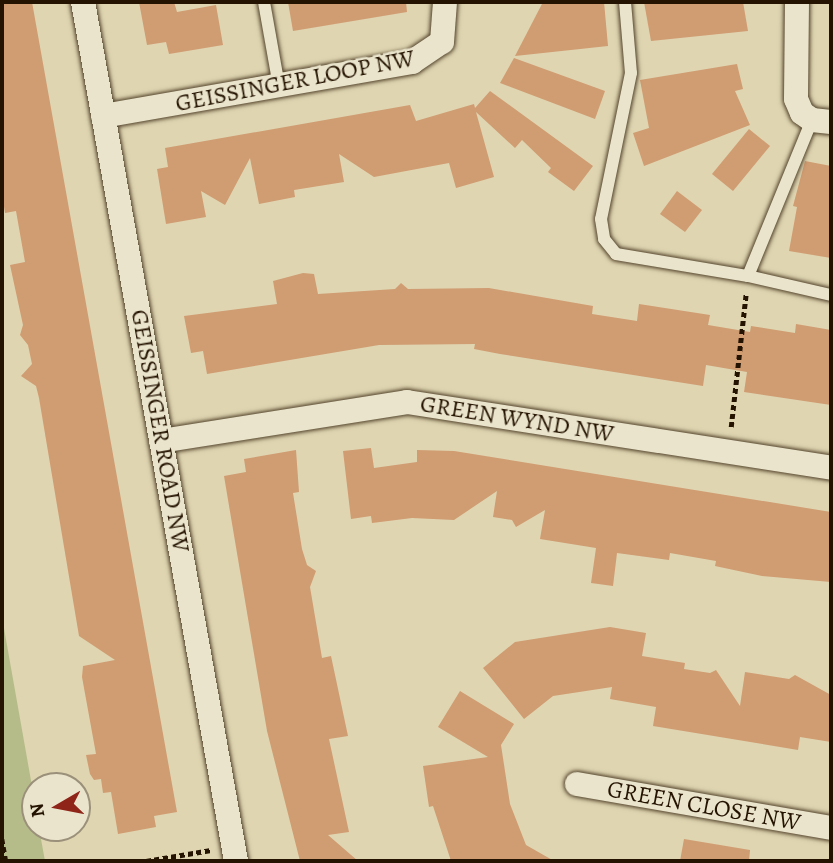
<!DOCTYPE html>
<style>
body{margin:0}
#map{position:relative;width:833px;height:863px;overflow:hidden;background:#dfd5b1;font-family:Alegreya,serif}
div>[style]{position:absolute}
[style*='--x']{left:calc(var(--x)*1px);top:calc(var(--y)*1px);width:calc(var(--w)*1px);rotate:calc(var(--a)*1deg)}
.green>*{inset:0;background:#b6bc89}
.building>*{inset:0;background:#d09c72}
.path>*{height:4.5px;margin-top:-2.25px;transform-origin:0;background:repeating-linear-gradient(90deg,#241300 0 5px,transparent 0 8.5px)}
.roads{filter:drop-shadow(0 0 2px #53442c) drop-shadow(0 0 2px #53442c)}
.service>*{height:12px;margin:-6px;padding:0 6px;transform-origin:6px;border-radius:6px;background:#eae4cc}
.minor>*{height:24px;margin:-12px;padding:0 12px;transform-origin:12px;border-radius:12px;background:#eae4cc}
span{translate:-50% -50%;white-space:nowrap;text-align:center;line-height:1.15;-webkit-text-stroke:5px #eae4cc;paint-order:stroke}
.street-label{font-size:24px;color:#241300}
.frame{position:absolute;inset:0;border:4px solid #241300;pointer-events:none}
.north{position:absolute;left:21px;top:772px;width:70px;height:70px;box-sizing:border-box;background:#eae4cc;border:2px solid #9b907a;border-radius:50%;rotate:260deg;font-size:19px;font-weight:700;line-height:28px;text-align:center;color:#241300}
.north::after{content:'';display:block;margin:auto;width:24px;height:32px;background:#8f2418;clip-path:polygon(50% 0,100% 100%,50% 72%,0 100%)}
</style>
<div id="map">
<div class="green">
<div style="clip-path:polygon(2px 617px,35px 803px,35px 828px,39px 828px,45px 861px,2px 861px)"></div>
</div>
<div class="building">
<div style="clip-path:polygon(2px 2px,32px 2px,177px 812px,154px 816px,156px 827px,118px 834px,111px 792px,103px 793px,101px 779px,94px 780px,90px 774px,86px 755px,96px 754px,82px 677px,83px 666px,115px 660px,79px 636px,39px 398px,36px 386px,21px 376px,32px 364px,28px 345px,20px 335px,23px 325px,10px 265px,25px 262px,16px 211px,5px 213px,2px 194px)"></div>
<div style="clip-path:polygon(139px 2px,174px 2px,177px 12px,216px 5px,223px 45px,169px 54px,166px 42px,147px 45px)"></div>
<div style="clip-path:polygon(288px 2px,406px 2px,407px 12px,293px 31px)"></div>
<div style="clip-path:polygon(543px 2px,604px 2px,608px 46px,515px 56px)"></div>
<div style="clip-path:polygon(644px 2px,743px 2px,748px 31px,651px 41px)"></div>
<div style="clip-path:polygon(514px 58px,605px 91px,595px 119px,500px 83px)"></div>
<div style="clip-path:polygon(737px 64px,743px 89px,735px 91px,750px 125px,644px 166px,633px 133px,649px 128px,640px 80px)"></div>
<div style="clip-path:polygon(490px 91px,593px 166px,574px 191px,548px 172px,551px 168px,522px 140px,515px 148px,476px 112px,494px 177px,456px 188px,449px 163px,374px 177px,339px 154px,344px 182px,294px 190px,295px 197px,259px 204px,250px 158px,225px 205px,201px 191px,206px 217px,166px 224px,157px 169px,168px 167px,165px 148px,410px 105px,416px 121px,474px 104px,475px 108px)"></div>
<div style="clip-path:polygon(749px 129px,770px 146px,733px 191px,712px 174px)"></div>
<div style="clip-path:polygon(805px 161px,831px 166px,831px 258px,789px 251px,797px 207px,793px 206px)"></div>
<div style="clip-path:polygon(677px 191px,702px 210px,685px 232px,660px 214px)"></div>
<div style="clip-path:polygon(303px 273px,314px 274px,318px 294px,395px 289px,401px 283px,408px 289px,489px 288px,593px 306px,592px 314px,637px 321px,639px 304px,710px 315px,708px 325px,750px 332px,751px 326px,795px 333px,796px 324px,831px 330px,831px 405px,744px 392px,747px 372px,706px 365px,703px 386px,500px 354px,474px 349px,475px 344px,379px 345px,207px 374px,203px 351px,191px 353px,184px 316px,277px 304px,273px 281px)"></div>
<div style="clip-path:polygon(371px 448px,374px 468px,417px 462px,417px 450px,454px 451px,831px 512px,831px 582px,762px 576px,715px 566px,716px 561px,670px 553px,669px 560px,617px 553px,613px 586px,591px 583px,596px 548px,540px 539px,545px 510px,516px 527px,512px 520px,493px 517px,497px 491px,454px 520px,412px 518px,372px 523px,371px 516px,351px 519px,343px 451px)"></div>
<div style="clip-path:polygon(296px 450px,299px 492px,293px 493px,302px 549px,307px 565px,316px 571px,310px 587px,322px 658px,331px 656px,348px 736px,329px 739px,349px 832px,328px 835px,358px 861px,300px 861px,267px 731px,224px 476px,246px 472px,244px 459px)"></div>
<div style="clip-path:polygon(610px 627px,646px 633px,642px 656px,685px 663px,684px 669px,710px 673px,716px 670px,740px 706px,745px 672px,789px 679px,795px 675px,831px 695px,831px 742px,800px 737px,798px 750px,653px 726px,656px 707px,610px 699px,612px 687px,553px 696px,524px 719px,483px 668px,515px 642px)"></div>
<div style="clip-path:polygon(460px 691px,514px 724px,501px 745px,510px 804px,526px 845px,554px 861px,451px 861px,433px 806px,429px 807px,423px 766px,488px 757px,438px 727px)"></div>
<div style="clip-path:polygon(684px 839px,750px 850px,749px 861px,680px 861px)"></div>
</div>
<div class="path">
<div style="--x:731;--y:427;--w:135;--a:-83.6"></div>
<div style="--x:2;--y:839;--w:22;--a:80"></div>
<div style="--x:146;--y:861;--w:66;--a:-9.6"></div>
</div>
<div class="roads">
<div class="service">
<div style="--x:264;--y:2;--w:85;--a:79.9"></div>
<div style="--x:625;--y:2;--w:71;--a:85.2"></div>
<div style="--x:631;--y:73;--w:149;--a:101.6"></div>
<div style="--x:601;--y:219;--w:20;--a:81"></div>
<div style="--x:604;--y:239;--w:19;--a:51"></div>
<div style="--x:616;--y:254;--w:134;--a:9.5"></div>
<div style="--x:748;--y:276;--w:85;--a:12.9"></div>
<div style="--x:748;--y:276;--w:169;--a:-67.7"></div>
</div>
<div class="minor">
<div style="--x:83;--y:2;--w:873;--a:79.9"></div>
<div style="--x:797;--y:2;--w:97;--a:90.6"></div>
<div style="--x:796;--y:99;--w:15;--a:67"></div>
<div style="--x:802;--y:113;--w:12;--a:35"></div>
<div style="--x:812;--y:120;--w:19;--a:6"></div>
<div style="--x:103;--y:116;--w:314;--a:-9.9"></div>
<div style="--x:412;--y:62;--w:36;--a:-34"></div>
<div style="--x:442;--y:42;--w:40;--a:-85.7"></div>
<div style="--x:161;--y:441;--w:249;--a:-9"></div>
<div style="--x:407;--y:402;--w:429;--a:8.8"></div>
<div style="--x:577;--y:784;--w:258;--a:9.8"></div>
</div>
</div>
<div class="street-label">
<span style="left:295px;top:81px;rotate:-11deg">GEISSINGER LOOP NW</span>
<span style="left:517px;top:419px;rotate:9deg">GREEN WYND NW</span>
<span style="left:160px;top:431px;rotate:80deg">GEISSINGER ROAD NW</span>
<span style="left:704px;top:806px;rotate:10deg">GREEN CLOSE NW</span>
</div>
<div class="frame"></div>
<div class="north">N</div>
</div>
